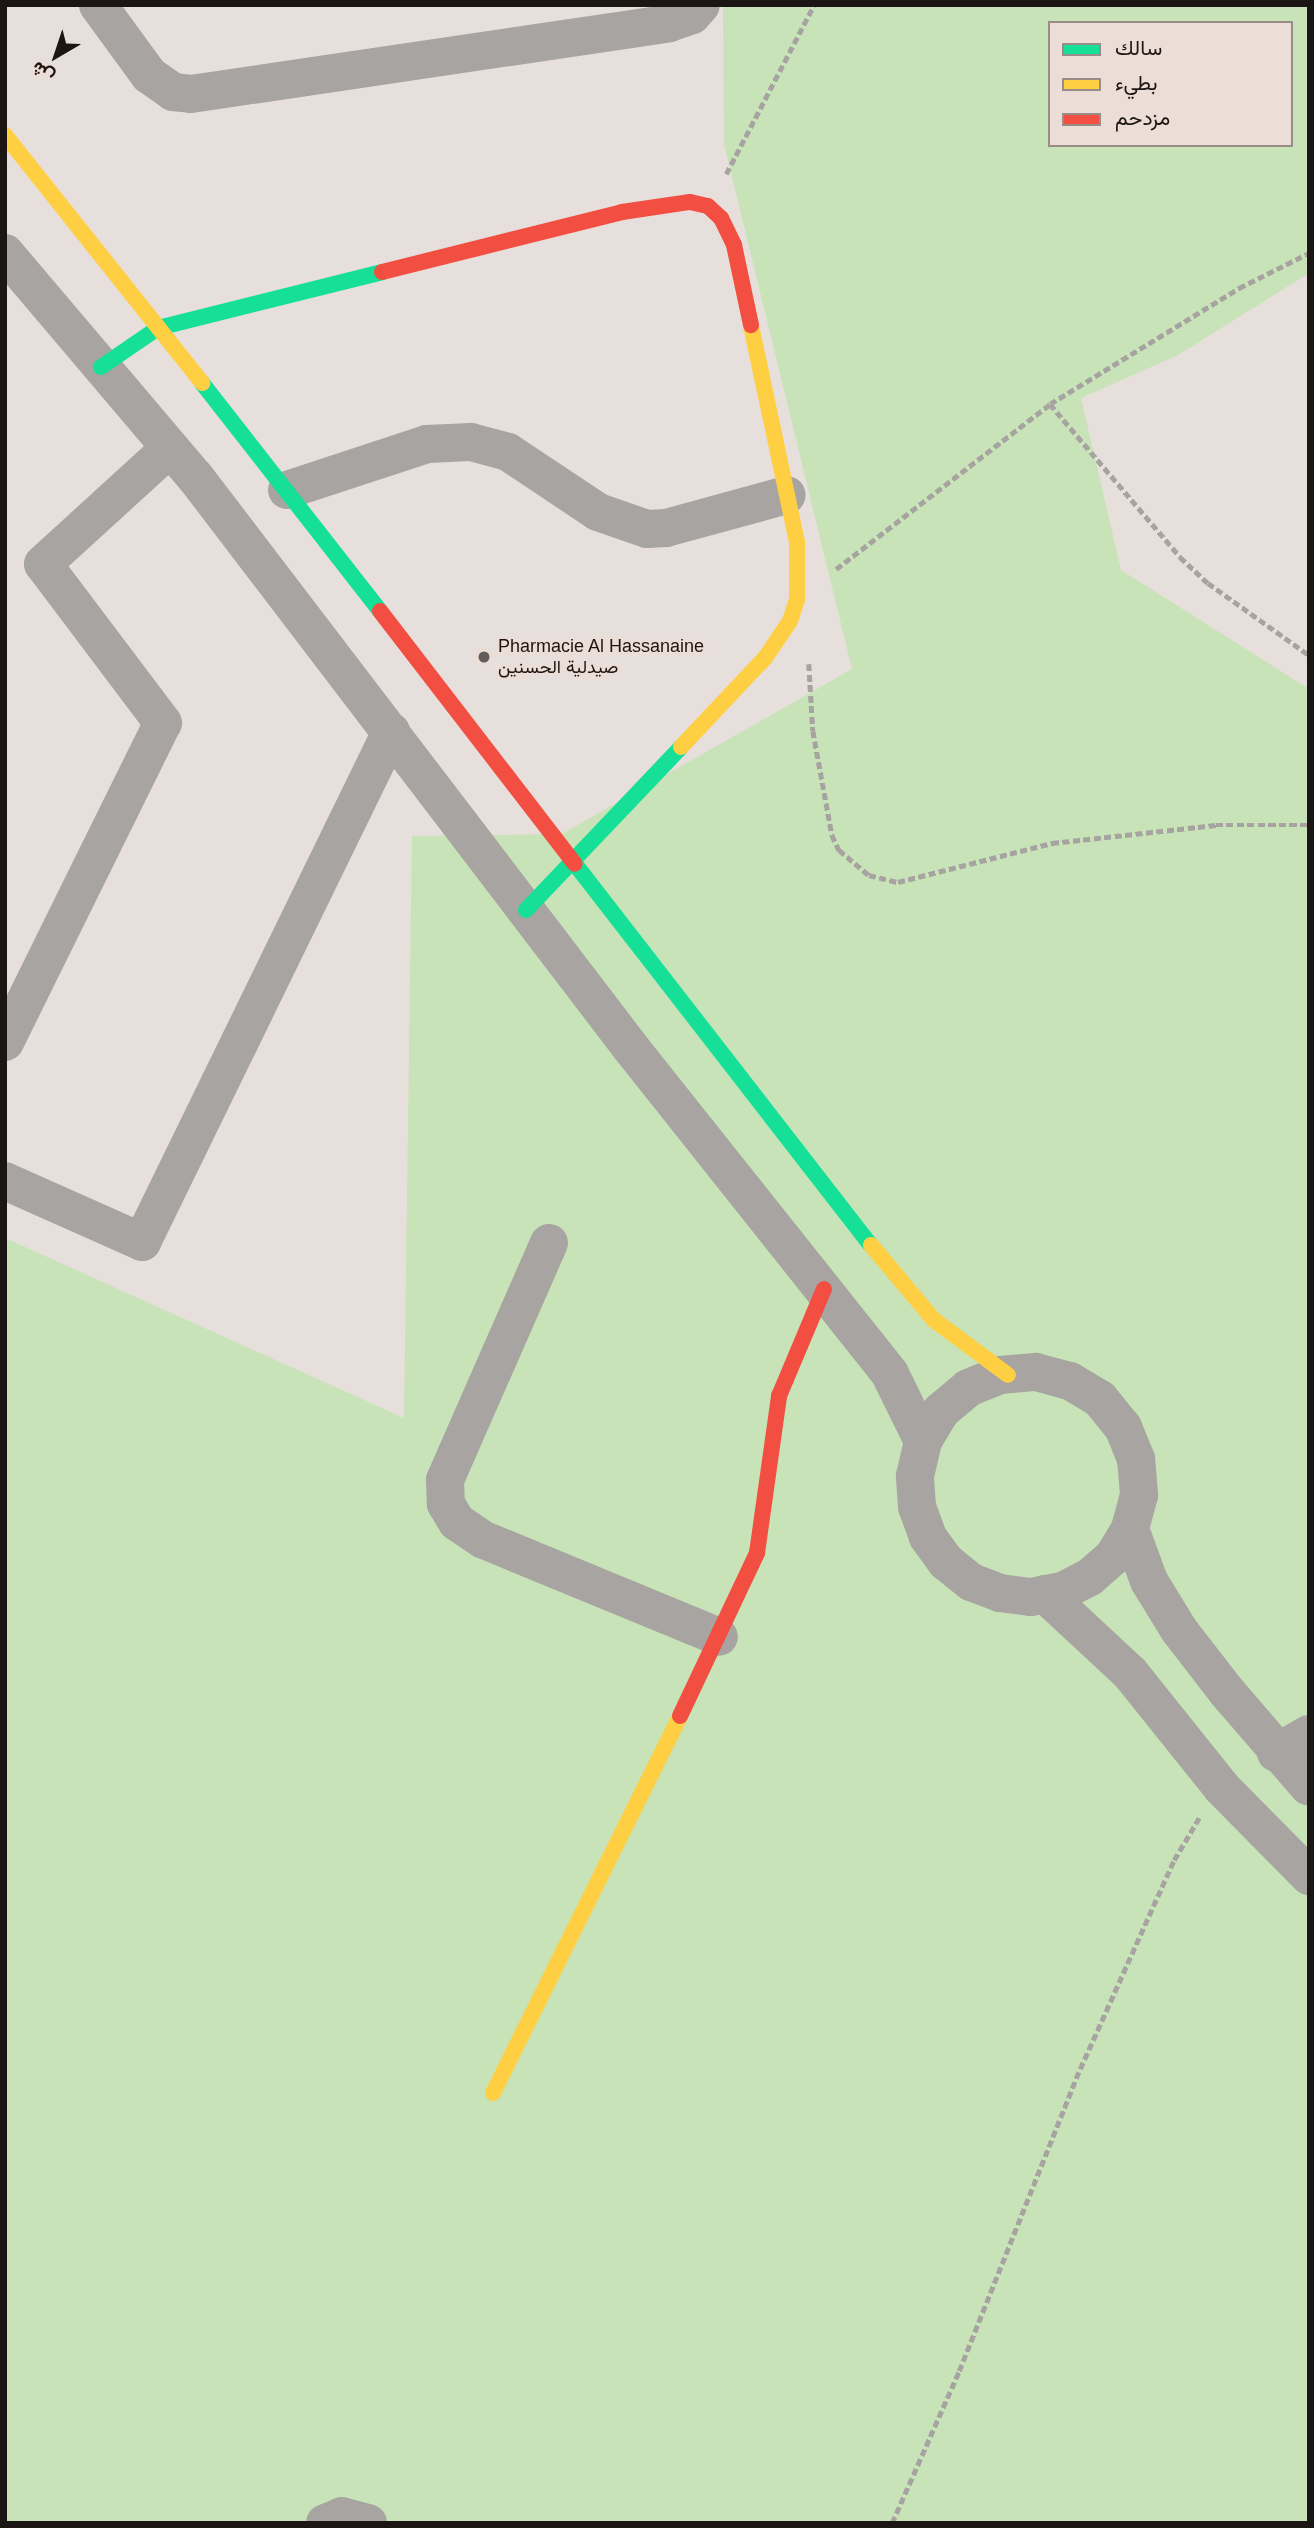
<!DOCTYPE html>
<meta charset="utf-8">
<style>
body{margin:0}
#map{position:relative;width:1314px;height:2528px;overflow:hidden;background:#e7dfdb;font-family:Arial,Vazirmatn,sans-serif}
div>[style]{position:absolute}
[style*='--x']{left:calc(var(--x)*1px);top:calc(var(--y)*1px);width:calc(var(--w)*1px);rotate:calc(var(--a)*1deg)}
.green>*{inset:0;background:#c7e3b7}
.path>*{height:4.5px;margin-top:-2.25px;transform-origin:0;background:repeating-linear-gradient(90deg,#a6a3a0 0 7px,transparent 0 10.5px)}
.street>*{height:38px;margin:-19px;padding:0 19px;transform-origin:19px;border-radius:19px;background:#a7a4a2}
.fast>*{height:16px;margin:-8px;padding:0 8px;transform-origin:8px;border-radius:8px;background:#16e098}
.slow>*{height:16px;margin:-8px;padding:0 8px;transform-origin:8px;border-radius:8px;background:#ffcf43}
.jam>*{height:16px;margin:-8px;padding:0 8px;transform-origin:8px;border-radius:8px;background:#f24e42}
.dots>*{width:19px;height:19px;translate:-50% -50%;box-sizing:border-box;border:4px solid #ecddd6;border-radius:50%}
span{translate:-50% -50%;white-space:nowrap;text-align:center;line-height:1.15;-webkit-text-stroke:5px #ecddd6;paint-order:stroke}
.poi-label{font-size:18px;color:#1b1614}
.left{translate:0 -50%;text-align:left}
.frame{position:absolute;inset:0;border:7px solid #1b1614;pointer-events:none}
.legend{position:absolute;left:1048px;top:21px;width:245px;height:126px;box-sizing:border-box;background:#ecddd6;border:2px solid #988d88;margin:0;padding:9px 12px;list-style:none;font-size:21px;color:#1b1614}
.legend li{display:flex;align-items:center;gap:14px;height:35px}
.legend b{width:35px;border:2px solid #988d88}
.north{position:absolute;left:21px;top:21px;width:70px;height:70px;-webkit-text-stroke:5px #ecddd6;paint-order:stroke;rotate:219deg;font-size:19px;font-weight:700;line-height:28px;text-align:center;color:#1b1614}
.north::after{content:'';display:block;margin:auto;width:24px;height:32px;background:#1b1614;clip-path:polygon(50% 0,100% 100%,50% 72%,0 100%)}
</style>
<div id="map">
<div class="green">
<div style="clip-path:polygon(evenodd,723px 5px,1309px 5px,1309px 273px,1178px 355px,1081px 398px,1121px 570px,1309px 689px,1309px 2523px,5px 2523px,5px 1238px,404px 1418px,412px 836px,562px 834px,852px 669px,724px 144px,723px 5px,1050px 23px,1291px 23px,1291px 145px,1050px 145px,1050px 23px)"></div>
</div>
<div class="path">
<div style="--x:726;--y:174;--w:191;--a:-62.5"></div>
<div style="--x:1050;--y:404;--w:201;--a:49.6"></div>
<div style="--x:1180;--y:557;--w:38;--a:43"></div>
<div style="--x:1208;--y:583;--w:124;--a:35.5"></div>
<div style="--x:836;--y:569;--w:270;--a:-37.6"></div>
<div style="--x:1050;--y:404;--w:222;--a:-31.5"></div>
<div style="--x:1239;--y:288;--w:78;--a:-26.6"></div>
<div style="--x:809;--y:664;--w:67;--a:86.6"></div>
<div style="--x:813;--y:731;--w:106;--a:79.6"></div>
<div style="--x:832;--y:835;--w:17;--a:65"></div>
<div style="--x:839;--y:850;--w:39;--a:40"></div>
<div style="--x:869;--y:875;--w:30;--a:14"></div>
<div style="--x:898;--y:882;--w:159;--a:-14.2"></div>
<div style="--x:1052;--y:843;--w:165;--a:-6.3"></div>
<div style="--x:1216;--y:825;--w:93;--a:0"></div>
<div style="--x:892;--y:2523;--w:166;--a:-66.2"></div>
<div style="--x:959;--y:2371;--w:325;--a:-68.2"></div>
<div style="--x:1080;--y:2069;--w:229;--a:-65.8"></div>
<div style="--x:1174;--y:1860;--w:49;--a:-59.2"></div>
</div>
<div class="street">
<div style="--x:98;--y:5;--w:87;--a:53.9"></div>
<div style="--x:149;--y:75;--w:29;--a:35"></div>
<div style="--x:173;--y:92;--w:18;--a:6"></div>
<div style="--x:191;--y:94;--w:483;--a:-8.4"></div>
<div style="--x:669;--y:23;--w:24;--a:-19"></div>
<div style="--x:692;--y:15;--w:13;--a:-48"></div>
<div style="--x:5;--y:253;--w:295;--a:49.7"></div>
<div style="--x:196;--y:478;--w:717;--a:52.65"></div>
<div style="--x:631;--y:1048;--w:416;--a:51.5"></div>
<div style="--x:890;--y:1374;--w:75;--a:63.8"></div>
<div style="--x:287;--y:490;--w:147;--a:-18.2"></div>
<div style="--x:427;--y:444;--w:44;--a:-2.6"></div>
<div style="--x:471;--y:442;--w:38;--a:15"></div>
<div style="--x:508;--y:452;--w:108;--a:33.7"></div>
<div style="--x:598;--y:512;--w:52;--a:19.1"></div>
<div style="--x:647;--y:529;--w:19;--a:-3"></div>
<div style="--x:666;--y:528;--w:125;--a:-15.3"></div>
<div style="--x:5;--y:1042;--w:356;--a:-63.7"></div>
<div style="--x:163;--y:723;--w:199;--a:-127"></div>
<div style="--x:43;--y:564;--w:172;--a:-42.4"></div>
<div style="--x:5;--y:1181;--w:150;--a:24"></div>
<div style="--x:142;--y:1242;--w:568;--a:-63.98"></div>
<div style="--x:549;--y:1243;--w:259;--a:113.7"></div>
<div style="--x:445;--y:1480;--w:24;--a:88"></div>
<div style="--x:446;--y:1504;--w:21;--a:59"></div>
<div style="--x:457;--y:1522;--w:32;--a:34"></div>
<div style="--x:484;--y:1540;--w:254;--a:22.4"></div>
<div style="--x:1130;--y:1529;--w:31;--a:121"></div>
<div style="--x:1114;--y:1556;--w:32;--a:139"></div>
<div style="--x:1090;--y:1577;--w:31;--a:153"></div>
<div style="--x:1062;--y:1591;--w:32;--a:169"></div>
<div style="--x:1031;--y:1597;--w:31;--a:-173"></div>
<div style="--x:1000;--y:1593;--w:31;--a:-159"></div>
<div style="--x:971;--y:1582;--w:32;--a:-141"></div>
<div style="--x:946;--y:1562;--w:31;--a:-126"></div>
<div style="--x:928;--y:1537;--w:32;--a:-110"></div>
<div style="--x:917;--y:1507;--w:31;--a:-94"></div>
<div style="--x:915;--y:1476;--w:36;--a:-77"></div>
<div style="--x:923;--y:1441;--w:35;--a:-59"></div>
<div style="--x:941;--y:1411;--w:35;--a:-40"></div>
<div style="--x:968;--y:1388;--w:35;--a:-22"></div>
<div style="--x:1000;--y:1375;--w:36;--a:-5"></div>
<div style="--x:1036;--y:1372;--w:35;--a:15"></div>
<div style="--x:1070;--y:1381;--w:35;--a:31"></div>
<div style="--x:1100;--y:1399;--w:36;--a:51"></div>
<div style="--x:1123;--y:1427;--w:35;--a:68"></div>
<div style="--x:1136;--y:1459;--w:36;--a:85"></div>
<div style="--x:1139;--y:1495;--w:35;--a:105"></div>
<div style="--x:1130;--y:1529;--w:55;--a:69.9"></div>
<div style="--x:1149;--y:1581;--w:57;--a:58.5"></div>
<div style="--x:1179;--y:1630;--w:78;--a:52.3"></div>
<div style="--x:1227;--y:1692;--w:125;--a:49.2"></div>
<div style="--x:1045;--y:1594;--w:116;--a:42.9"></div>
<div style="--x:1130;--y:1673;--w:147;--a:51.3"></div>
<div style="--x:1222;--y:1788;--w:124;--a:45.3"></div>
<div style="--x:1276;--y:1753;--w:38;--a:-30"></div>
<div style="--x:325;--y:2523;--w:18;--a:-22"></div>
<div style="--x:342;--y:2516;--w:27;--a:15"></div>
</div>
<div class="fast">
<div style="--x:101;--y:367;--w:69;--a:-34.4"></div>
<div style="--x:158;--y:328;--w:231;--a:-14"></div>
<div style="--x:202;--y:383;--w:289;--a:52"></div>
<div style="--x:575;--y:864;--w:482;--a:52.2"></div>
<div style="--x:526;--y:910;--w:225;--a:-46.4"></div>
</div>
<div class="slow">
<div style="--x:5;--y:135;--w:317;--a:51.5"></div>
<div style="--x:681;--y:747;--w:122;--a:-46.7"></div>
<div style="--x:765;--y:658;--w:45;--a:-56"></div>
<div style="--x:790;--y:621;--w:22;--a:-72"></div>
<div style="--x:797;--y:600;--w:58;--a:-90"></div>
<div style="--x:797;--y:542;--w:222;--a:-102"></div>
<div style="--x:871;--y:1245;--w:98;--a:50"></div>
<div style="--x:934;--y:1320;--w:92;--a:36.6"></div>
<div style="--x:493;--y:2093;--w:421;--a:-63.6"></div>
</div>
<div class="jam">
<div style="--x:382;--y:272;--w:247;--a:-14"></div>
<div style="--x:622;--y:212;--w:69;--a:-8.4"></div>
<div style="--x:690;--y:202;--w:18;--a:13"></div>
<div style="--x:708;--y:206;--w:18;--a:43"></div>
<div style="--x:721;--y:218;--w:30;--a:64"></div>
<div style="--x:734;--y:245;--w:82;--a:78"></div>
<div style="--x:380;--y:611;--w:319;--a:52.4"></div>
<div style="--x:680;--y:1716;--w:180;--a:-64.7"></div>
<div style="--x:757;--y:1553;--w:159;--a:-82"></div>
<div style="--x:779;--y:1396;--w:116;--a:-67.2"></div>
</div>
<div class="dots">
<div style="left:484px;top:657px;background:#625c5a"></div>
</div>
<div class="poi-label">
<span class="left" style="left:498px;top:657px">Pharmacie Al Hassanaine<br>صيدلية الحسنين</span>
</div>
<div class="frame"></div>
<ul class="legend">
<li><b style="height:9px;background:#16e098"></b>سالك</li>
<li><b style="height:9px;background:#ffcf43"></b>بطيء</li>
<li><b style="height:9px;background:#f24e42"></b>مزدحم</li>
</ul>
<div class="north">ش</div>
</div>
